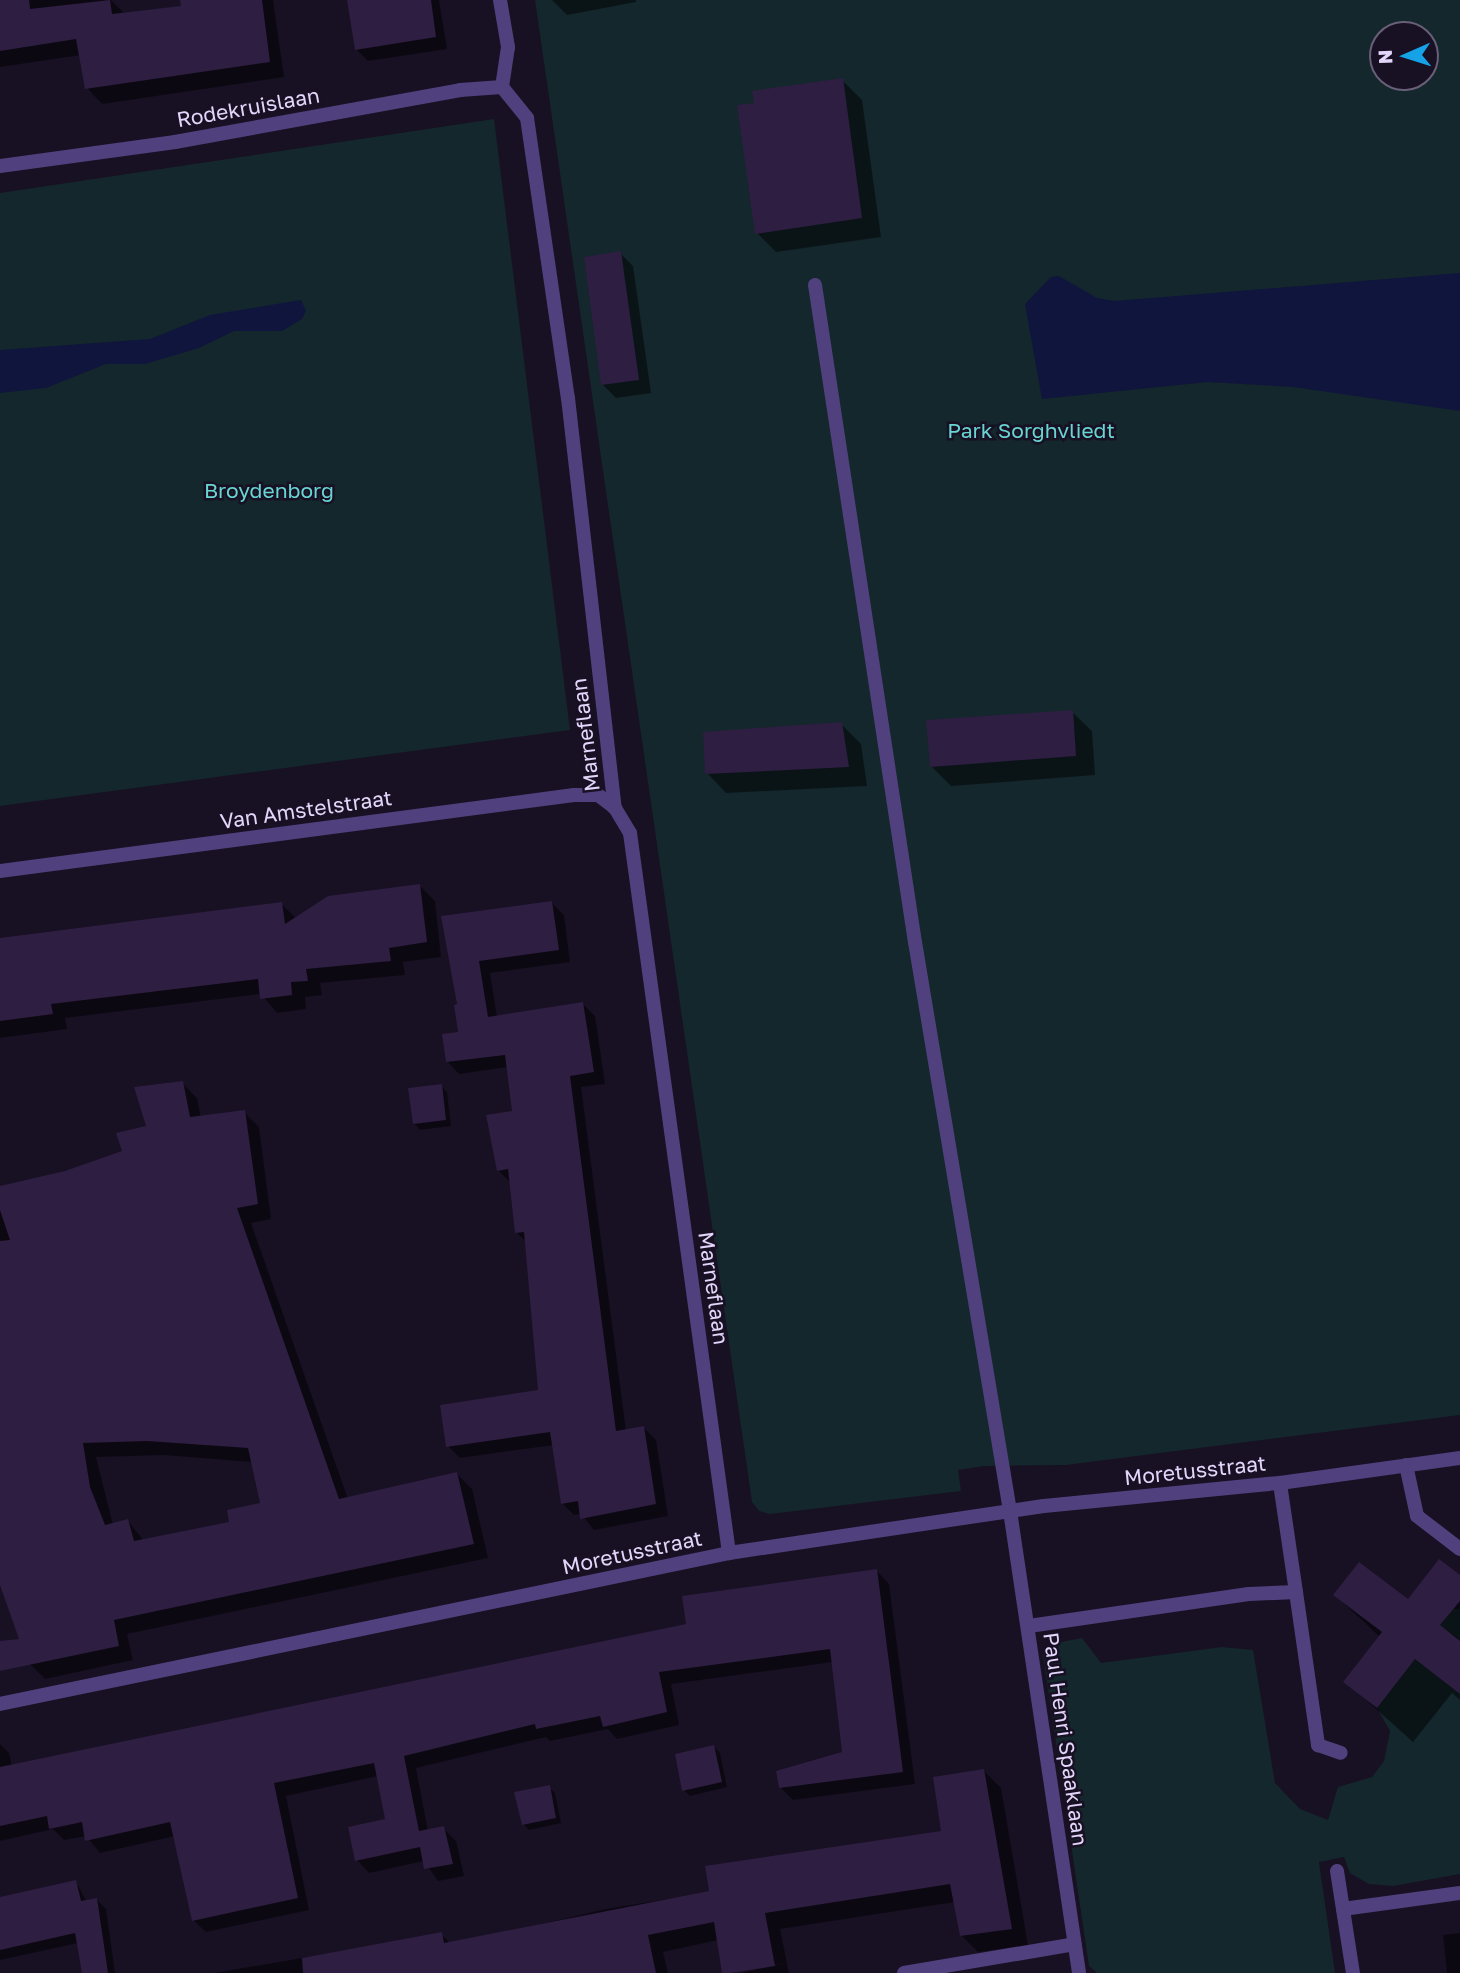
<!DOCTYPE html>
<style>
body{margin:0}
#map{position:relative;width:1460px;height:1973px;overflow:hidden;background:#181023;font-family:"Golos Text",sans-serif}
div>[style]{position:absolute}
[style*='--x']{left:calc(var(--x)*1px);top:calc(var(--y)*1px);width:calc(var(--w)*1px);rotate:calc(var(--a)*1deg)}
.green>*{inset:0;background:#14272c}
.water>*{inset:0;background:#0f153d}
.shadow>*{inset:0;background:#0007}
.building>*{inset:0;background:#2e1e42}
.lane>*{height:14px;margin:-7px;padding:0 7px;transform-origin:7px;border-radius:7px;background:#50407d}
.street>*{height:14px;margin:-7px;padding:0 7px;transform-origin:7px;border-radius:7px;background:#50407d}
span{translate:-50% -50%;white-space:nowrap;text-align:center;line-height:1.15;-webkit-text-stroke:5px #181023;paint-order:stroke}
.street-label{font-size:21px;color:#e3d6fb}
.park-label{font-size:21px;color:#68d5d3}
.north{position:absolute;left:1369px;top:21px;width:70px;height:70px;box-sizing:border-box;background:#181023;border:2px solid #695f79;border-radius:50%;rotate:267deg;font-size:19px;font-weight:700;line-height:28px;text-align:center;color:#e3d6fb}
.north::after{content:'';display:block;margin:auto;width:24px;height:32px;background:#16a2e7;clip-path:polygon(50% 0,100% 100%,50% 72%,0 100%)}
</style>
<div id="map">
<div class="green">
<div style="clip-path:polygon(evenodd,535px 0,1460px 0,1460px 1415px,1066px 1465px,984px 1466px,958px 1470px,961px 1491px,770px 1514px,759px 1511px,752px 1502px,535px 0,1383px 35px,1425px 35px,1425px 77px,1383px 77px,1383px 35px)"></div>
<div style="clip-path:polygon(494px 119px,570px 730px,0 806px,0 193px)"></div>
<div style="clip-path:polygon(1453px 1609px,1460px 1609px,1460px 1640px,1440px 1625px)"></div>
<div style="clip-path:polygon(1082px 1638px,1101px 1663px,1222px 1647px,1253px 1650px,1275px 1783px,1300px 1809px,1328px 1820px,1338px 1787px,1372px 1777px,1384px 1761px,1390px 1731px,1377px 1708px,1421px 1651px,1432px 1672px,1460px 1694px,1460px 1874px,1393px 1886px,1369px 1884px,1350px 1873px,1344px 1857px,1319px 1862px,1335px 1973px,1097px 1973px,1089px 1966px,1043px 1655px,1051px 1644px)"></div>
</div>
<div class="water">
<div style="clip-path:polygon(1460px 273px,1460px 411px,1293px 387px,1208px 382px,1042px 399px,1025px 304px,1051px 277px,1059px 276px,1097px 298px,1114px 301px)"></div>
<div style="clip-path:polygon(301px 300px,306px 311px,302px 319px,282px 331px,234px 331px,199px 348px,145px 364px,106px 364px,46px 388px,0 393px,0 350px,150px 339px,210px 315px)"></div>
</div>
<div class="shadow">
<div style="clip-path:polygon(0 0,111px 0,124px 13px,183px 7px,182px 0,273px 0,284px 77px,102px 104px,87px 88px,81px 55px,0 67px)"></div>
<div style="clip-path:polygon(348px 0,439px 0,447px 49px,368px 61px,356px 49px)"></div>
<div style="clip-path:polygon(552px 0,636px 0,636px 2px,567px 15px)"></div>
<div style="clip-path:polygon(842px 80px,862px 100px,881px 237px,776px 252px,757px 233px)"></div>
<div style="clip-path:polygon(620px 253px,633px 266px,651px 393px,616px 398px,603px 385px)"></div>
<div style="clip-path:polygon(1072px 712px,1092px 731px,1095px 775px,951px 786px,931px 766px)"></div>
<div style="clip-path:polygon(841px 724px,861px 744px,867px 786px,726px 793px,707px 773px)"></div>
<div style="clip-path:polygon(420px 886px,435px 901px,441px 957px,403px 962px,405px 975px,320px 983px,322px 995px,305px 997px,306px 1009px,277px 1013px,261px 994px,65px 1018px,67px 1029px,0 1038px,0 940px,281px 904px,297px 919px)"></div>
<div style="clip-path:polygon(552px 903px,564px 915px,570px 962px,490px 973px,497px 1017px,583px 1004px,595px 1016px,605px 1084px,581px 1087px,626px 1431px,644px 1428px,656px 1440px,668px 1516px,594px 1530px,581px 1514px,574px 1515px,562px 1503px,554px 1445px,460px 1458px,448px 1446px,540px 1392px,526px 1242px,516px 1232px,511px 1183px,498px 1170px,514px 1113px,508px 1067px,459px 1074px,447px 1061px,460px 1033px,459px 1006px,443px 918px)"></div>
<div style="clip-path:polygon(evenodd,182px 1083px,197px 1098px,201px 1118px,244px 1112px,259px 1127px,271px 1219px,251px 1223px,348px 1499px,457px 1474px,472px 1489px,488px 1558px,127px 1634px,133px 1660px,45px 1679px,30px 1664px,0 1579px,0 1188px,66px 1173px,124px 1152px,182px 1083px,163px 1455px,252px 1462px,262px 1505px,231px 1523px,144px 1541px,128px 1521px,113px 1525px,96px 1457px,163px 1455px)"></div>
<div style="clip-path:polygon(441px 1086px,447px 1092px,451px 1126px,420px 1130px,414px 1123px)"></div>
<div style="clip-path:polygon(877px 1571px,889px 1584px,915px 1784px,793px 1800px,781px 1788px,844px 1754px,833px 1662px,671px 1684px,679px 1725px,617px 1739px,608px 1729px,550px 1741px,546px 1737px,416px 1768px,428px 1831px,443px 1828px,456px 1841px,464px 1876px,438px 1881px,424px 1861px,369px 1873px,357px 1860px,387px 1820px,378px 1776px,286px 1796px,309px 1910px,206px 1932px,193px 1920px,175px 1836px,100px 1853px,86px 1836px,64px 1840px,53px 1829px,0 1841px,0 1744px,9px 1753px,12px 1766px,688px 1625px)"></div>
<div style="clip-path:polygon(1460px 1577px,1460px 1700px,1452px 1693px,1413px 1742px,1346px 1682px,1380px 1637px,1335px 1595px,1409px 1602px)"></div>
<div style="clip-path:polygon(714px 1747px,720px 1753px,727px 1787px,690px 1796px,684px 1790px)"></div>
<div style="clip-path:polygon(984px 1771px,1001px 1788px,1028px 1945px,978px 1952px,961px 1935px,955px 1902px,780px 1929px,789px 1973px,741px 1973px,784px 1963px,724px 1973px,718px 1940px,663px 1952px,668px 1973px,214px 1973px,441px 1934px,450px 1943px,490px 1936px,606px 1909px,711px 1892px,943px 1833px)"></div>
<div style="clip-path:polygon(549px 1787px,555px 1793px,561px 1823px,529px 1830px,523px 1824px)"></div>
<div style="clip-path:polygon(76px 1882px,87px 1902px,97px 1900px,106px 1909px,115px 1973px,84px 1973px,78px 1943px,0 1960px,0 1899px)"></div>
<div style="clip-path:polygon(1460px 1933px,1460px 1973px,1447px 1973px,1443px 1935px)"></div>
</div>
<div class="building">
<div style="clip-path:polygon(0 0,29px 0,30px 9px,110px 0,112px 14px,181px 6px,180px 0,262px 0,270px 62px,85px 89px,76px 39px,0 51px)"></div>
<div style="clip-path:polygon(347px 0,431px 0,436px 37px,355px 50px)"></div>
<div style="clip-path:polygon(843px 78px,862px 218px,755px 234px,737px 105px,754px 103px,752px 91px)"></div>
<div style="clip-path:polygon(621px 251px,639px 380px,601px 385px,584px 257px)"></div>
<div style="clip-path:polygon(1073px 710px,1076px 756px,930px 767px,926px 720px)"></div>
<div style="clip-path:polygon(842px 722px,849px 767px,705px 774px,703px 732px)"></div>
<div style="clip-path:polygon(420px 884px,427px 942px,389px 948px,391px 961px,306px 969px,308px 981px,291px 982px,292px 995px,260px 999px,258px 979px,51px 1004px,53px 1014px,0 1021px,0 938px,282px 902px,285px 924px,328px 896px)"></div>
<div style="clip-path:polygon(552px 901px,559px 950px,479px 961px,488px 1017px,583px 1002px,594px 1072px,570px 1076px,616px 1431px,644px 1426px,656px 1504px,580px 1519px,578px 1501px,561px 1504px,550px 1432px,446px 1447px,440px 1405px,538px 1390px,524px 1232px,515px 1233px,508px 1169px,497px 1171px,486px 1115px,512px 1111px,505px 1055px,446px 1062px,442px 1034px,458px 1032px,454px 1005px,457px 1004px,441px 916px)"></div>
<div style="clip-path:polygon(evenodd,183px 1081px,190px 1117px,245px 1110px,258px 1204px,237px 1208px,339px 1499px,457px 1472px,474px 1544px,114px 1620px,119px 1646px,0 1671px,0 1641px,19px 1639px,0 1585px,0 1241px,10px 1240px,0 1210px,0 1186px,65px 1171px,122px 1151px,116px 1133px,146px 1126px,134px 1087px,183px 1081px,147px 1441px,248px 1448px,260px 1503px,227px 1510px,229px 1522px,134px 1541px,128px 1519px,105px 1525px,90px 1487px,83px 1443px,147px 1441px)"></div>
<div style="clip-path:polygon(442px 1084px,446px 1120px,413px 1124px,408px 1088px)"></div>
<div style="clip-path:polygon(1439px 1559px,1460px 1575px,1460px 1601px,1440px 1625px,1460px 1641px,1460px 1694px,1415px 1659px,1377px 1708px,1343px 1682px,1382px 1632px,1333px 1595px,1359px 1562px,1408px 1599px)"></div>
<div style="clip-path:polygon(877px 1569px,903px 1772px,779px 1788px,776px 1771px,842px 1752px,830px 1649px,659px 1672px,667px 1712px,603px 1727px,600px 1716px,536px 1729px,535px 1724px,404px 1756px,419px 1831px,444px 1826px,453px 1864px,424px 1869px,420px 1847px,355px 1861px,348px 1827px,385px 1819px,374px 1763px,274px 1783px,298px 1898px,192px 1921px,170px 1822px,85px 1841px,82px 1822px,49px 1829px,47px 1816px,0 1826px,0 1767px,686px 1624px,682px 1596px)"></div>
<div style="clip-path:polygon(714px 1745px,722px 1782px,682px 1791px,675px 1754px)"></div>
<div style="clip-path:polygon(984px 1769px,1012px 1929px,960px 1936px,950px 1884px,765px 1913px,775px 1966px,730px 1973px,722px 1973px,714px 1922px,648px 1935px,656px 1973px,303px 1973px,302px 1958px,442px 1932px,444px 1943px,709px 1891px,705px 1866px,941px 1831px,933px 1777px)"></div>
<div style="clip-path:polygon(550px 1785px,556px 1818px,522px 1825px,514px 1792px)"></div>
<div style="clip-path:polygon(76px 1880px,81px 1901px,97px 1898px,108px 1973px,82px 1973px,75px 1933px,0 1950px,0 1897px)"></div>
</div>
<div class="lane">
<div style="--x:815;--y:285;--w:665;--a:81.35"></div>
<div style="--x:915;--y:942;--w:577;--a:80.52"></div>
</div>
<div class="street">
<div style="--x:500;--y:0;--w:48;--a:80.3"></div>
<div style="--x:508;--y:47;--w:40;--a:98.5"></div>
<div style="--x:502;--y:87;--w:40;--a:51"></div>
<div style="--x:527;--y:118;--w:283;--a:81.7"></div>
<div style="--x:568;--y:398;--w:413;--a:83.5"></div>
<div style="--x:615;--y:808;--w:29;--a:59"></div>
<div style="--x:630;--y:833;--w:727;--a:82.17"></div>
<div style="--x:0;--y:166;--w:177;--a:-7.8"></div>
<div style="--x:175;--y:142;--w:290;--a:-10.3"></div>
<div style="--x:460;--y:90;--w:42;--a:-4.1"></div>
<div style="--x:0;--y:871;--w:579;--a:-7.54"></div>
<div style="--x:574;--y:795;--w:24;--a:0"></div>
<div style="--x:598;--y:795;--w:21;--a:37"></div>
<div style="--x:1406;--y:1465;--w:52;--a:77.8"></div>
<div style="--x:1417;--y:1516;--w:54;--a:37.5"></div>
<div style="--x:1010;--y:1511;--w:467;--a:81.5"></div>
<div style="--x:1296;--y:1592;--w:155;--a:81.8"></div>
<div style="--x:1318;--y:1745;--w:24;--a:19"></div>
<div style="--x:1029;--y:1626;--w:222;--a:-8.3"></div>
<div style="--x:1249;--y:1594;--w:47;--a:-2.4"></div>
<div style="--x:1296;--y:1592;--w:110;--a:-98.4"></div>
<div style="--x:0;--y:1704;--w:744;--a:-11.7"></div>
<div style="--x:729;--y:1553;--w:318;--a:-8.5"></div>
<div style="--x:1044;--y:1506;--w:237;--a:-5.6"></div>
<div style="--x:1280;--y:1483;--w:182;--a:-7.9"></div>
<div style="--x:1337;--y:1871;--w:103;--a:81.1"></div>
<div style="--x:1343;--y:1909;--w:118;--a:-7.8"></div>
<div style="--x:904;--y:1973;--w:173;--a:-9.6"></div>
</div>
<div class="street-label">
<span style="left:248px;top:107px;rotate:-10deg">Rodekruislaan</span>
<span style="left:585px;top:735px;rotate:-97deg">Marneflaan</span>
<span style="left:306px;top:809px;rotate:-8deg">Van Amstelstraat</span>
<span style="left:714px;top:1288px;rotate:82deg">Marneflaan</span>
<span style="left:1195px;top:1470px;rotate:-6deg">Moretusstraat</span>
<span style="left:632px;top:1552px;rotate:-12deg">Moretusstraat</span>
<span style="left:1066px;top:1739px;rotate:82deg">Paul Henri Spaaklaan</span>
</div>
<div class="park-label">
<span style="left:1031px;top:430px">Park Sorghvliedt</span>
<span style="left:269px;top:490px">Broydenborg</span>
</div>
<div class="north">N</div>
</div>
